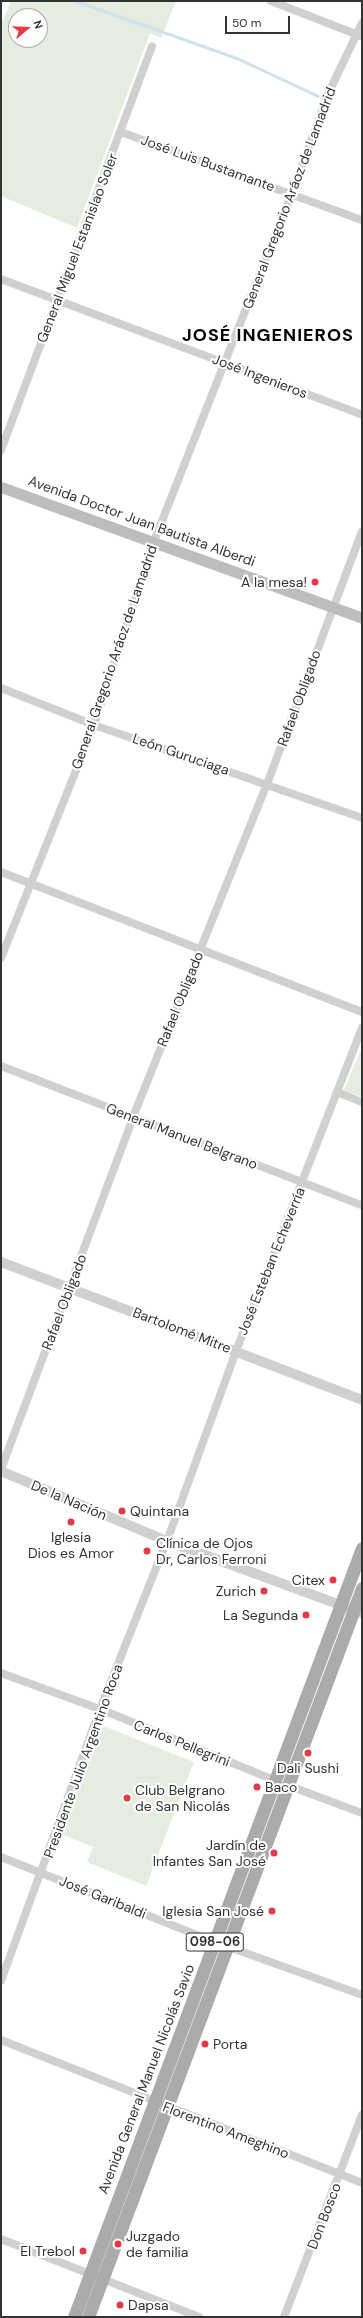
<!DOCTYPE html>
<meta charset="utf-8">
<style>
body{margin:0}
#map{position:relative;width:363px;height:2318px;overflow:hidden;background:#fff;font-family:"DM Sans",sans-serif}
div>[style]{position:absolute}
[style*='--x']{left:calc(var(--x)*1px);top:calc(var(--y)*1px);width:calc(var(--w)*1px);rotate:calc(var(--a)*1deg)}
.green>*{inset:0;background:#e6ecdf}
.stream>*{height:2.5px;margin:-1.25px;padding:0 1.25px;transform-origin:1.25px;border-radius:1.25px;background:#cfe2ee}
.minor>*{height:8px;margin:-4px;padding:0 4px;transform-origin:4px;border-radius:4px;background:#d0d0d0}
.tertiary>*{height:10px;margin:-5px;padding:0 5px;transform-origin:5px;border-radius:5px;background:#d0d0d0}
.secondary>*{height:11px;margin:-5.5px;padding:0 5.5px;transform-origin:5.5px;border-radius:5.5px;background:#bdbdbd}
.primary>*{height:13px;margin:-6.5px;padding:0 6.5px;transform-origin:6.5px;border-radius:6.5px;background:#ababab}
.dots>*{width:11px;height:11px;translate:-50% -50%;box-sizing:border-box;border:2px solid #fff;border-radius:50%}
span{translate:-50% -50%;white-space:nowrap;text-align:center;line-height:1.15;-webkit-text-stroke:4px #fff;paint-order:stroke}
.shield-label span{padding:1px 3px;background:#fff;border:1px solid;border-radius:3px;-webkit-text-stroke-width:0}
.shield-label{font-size:13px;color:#333;font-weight:700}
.street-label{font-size:14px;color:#333}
.poi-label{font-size:14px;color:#333}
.right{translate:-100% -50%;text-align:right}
.left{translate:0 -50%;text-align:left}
.district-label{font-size:18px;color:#000;font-weight:700;letter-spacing:1px}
.frame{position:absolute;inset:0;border:2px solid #333;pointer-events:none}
.north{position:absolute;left:8px;top:8px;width:40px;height:40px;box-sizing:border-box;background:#fff;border:1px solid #adadad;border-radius:50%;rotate:71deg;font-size:11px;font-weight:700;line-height:16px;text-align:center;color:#333}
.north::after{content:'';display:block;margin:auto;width:14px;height:18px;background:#e63946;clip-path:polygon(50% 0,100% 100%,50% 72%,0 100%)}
.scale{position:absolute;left:225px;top:16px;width:65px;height:18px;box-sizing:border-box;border:2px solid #333;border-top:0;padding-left:5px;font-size:12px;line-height:14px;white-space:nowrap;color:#333;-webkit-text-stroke:3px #fff;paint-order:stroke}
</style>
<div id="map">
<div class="green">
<div style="clip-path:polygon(evenodd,11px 1px,176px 1px,161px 38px,150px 33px,77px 228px,1px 196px,1px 25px,11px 1px,16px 16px,40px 16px,40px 40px,16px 40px,16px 16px)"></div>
<div style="clip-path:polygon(362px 1047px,362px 1097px,344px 1090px)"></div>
<div style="clip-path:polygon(101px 1725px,194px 1762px,146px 1886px,87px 1862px,93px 1847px,59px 1833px)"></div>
</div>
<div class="stream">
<div style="--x:76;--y:1;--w:171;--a:19.5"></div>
<div style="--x:237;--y:58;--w:89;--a:25.1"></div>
</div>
<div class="minor">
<div style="--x:271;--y:1;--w:97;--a:21.3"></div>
<div style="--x:121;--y:132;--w:257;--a:20.1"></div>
<div style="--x:1;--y:279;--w:386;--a:20.6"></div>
<div style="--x:1;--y:450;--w:431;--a:-69.5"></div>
<div style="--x:1;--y:688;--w:100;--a:21.7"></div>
<div style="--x:94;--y:725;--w:284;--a:19.1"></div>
<div style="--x:1;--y:872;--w:387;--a:21.2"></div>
<div style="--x:1;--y:958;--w:251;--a:-68.2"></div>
<div style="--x:94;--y:725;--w:194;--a:-71.9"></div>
<div style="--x:154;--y:541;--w:374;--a:-68.4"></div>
<div style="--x:292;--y:193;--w:105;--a:-70"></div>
<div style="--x:328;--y:94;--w:79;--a:-64.4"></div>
<div style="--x:1;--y:1066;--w:387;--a:21.1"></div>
<div style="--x:337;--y:1092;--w:27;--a:22"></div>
<div style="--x:1;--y:1469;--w:376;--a:-69.4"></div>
<div style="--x:133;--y:1117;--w:359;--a:-68.1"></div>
<div style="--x:267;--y:784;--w:270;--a:-69.4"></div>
<div style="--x:1;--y:1673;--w:105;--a:20"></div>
<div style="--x:100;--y:1709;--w:188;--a:22.2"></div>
<div style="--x:287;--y:1785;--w:80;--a:20.5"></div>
<div style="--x:1;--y:1857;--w:230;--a:21.7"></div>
<div style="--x:215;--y:1942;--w:156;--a:19.8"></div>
<div style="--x:1;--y:1981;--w:289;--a:-70"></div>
<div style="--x:100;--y:1709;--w:181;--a:-68.3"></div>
<div style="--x:167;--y:1541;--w:202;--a:-70"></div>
<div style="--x:236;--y:1351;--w:347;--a:-68.7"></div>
<div style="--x:1;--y:2040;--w:388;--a:21.6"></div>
<div style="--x:1;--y:2239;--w:213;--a:21.5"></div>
<div style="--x:284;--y:2317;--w:217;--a:-68.9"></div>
</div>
<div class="tertiary">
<div style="--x:1;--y:1262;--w:386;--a:20.9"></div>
<div style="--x:1;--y:1471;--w:180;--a:22.9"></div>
<div style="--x:167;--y:1541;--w:208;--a:20.3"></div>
</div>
<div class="secondary">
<div style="--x:1;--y:487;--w:384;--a:19.9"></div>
</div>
<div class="primary">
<div style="--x:74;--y:2317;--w:821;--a:-69.47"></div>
<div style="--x:88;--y:2317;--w:779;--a:-69.4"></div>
</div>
<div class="dots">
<div style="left:315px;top:582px;background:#e63946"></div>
<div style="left:122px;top:1511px;background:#e63946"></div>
<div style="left:71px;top:1522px;background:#e63946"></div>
<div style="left:147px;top:1551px;background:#e63946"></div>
<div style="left:333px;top:1580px;background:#e63946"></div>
<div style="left:264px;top:1591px;background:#e63946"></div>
<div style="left:306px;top:1615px;background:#e63946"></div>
<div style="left:308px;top:1753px;background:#e63946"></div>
<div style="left:257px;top:1787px;background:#e63946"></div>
<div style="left:127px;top:1798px;background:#e63946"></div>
<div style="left:274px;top:1853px;background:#e63946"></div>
<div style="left:272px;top:1911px;background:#e63946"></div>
<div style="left:205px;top:2044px;background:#e63946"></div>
<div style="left:118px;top:2244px;background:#e63946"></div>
<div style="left:83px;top:2251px;background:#e63946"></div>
<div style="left:120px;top:2305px;background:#e63946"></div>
</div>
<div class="shield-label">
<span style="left:215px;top:1942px">098-06</span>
</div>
<div class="street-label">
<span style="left:208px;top:163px;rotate:20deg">José Luis Bustamante</span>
<span style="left:289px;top:198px;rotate:-69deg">General Gregorio Aráoz de Lamadrid</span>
<span style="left:77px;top:248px;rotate:-69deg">General Miguel Estanislao Soler</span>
<span style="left:260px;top:376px;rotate:21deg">José Ingenieros</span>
<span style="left:142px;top:521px;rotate:20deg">Avenida Doctor Juan Bautista Alberdi</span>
<span style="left:114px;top:657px;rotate:-71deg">General Gregorio Aráoz de Lamadrid</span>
<span style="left:299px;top:698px;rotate:-70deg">Rafael Obligado</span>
<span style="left:181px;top:754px;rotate:19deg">León Guruciaga</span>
<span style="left:180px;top:999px;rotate:-68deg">Rafael Obligado</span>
<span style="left:182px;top:1136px;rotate:21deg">General Manuel Belgrano</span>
<span style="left:271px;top:1261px;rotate:-68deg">José Esteban Echeverría</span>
<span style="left:64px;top:1302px;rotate:-69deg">Rafael Obligado</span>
<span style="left:182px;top:1330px;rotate:21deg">Bartolomé Mitre</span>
<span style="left:69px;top:1500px;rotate:23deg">De la Nación</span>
<span style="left:182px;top:1743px;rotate:22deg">Carlos Pellegrini</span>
<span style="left:83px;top:1761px;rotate:-70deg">Presidente Julio Argentino Roca</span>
<span style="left:103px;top:1897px;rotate:22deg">José Garibaldi</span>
<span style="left:146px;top:2079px;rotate:-69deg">Avenida General Manuel Nicolás Savio</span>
<span style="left:226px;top:2130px;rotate:21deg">Florentino Ameghino</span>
<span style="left:324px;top:2216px;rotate:-69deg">Don Bosco</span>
</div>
<div class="poi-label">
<span class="right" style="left:307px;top:582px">A la mesa!</span>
<span class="left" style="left:130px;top:1511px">Quintana</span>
<span style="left:71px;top:1545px">Iglesia<br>Dios es Amor</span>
<span class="left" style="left:156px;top:1551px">Clínica de Ojos<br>Dr, Carlos Ferroni</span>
<span class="right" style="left:325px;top:1580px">Citex</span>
<span class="right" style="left:256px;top:1591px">Zurich</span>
<span class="right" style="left:298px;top:1615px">La Segunda</span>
<span style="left:308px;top:1768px">Dali Sushi</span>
<span class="left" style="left:265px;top:1787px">Baco</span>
<span class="left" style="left:135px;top:1798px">Club Belgrano<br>de San Nicolás</span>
<span class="right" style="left:266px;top:1853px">Jardín de<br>Infantes San José</span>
<span class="right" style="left:264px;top:1911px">Iglesia San José</span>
<span class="left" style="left:213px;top:2044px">Porta</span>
<span class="left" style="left:126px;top:2244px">Juzgado<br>de familia</span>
<span class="right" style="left:75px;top:2251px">El Trebol</span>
<span class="left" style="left:128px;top:2305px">Dapsa</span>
</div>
<div class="district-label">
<span style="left:268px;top:335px">JOSÉ INGENIEROS</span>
</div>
<div class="frame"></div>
<div class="north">N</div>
<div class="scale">50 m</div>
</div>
